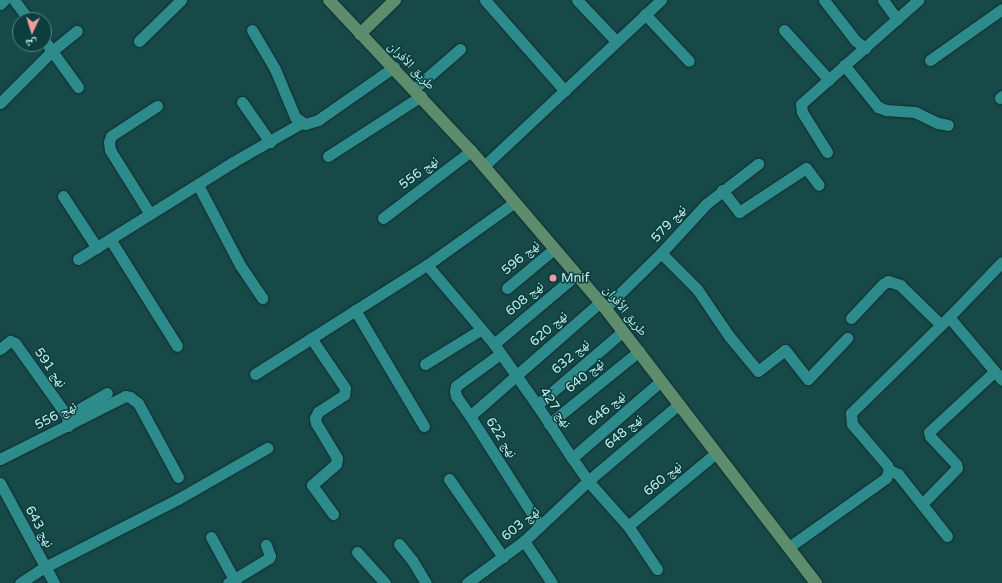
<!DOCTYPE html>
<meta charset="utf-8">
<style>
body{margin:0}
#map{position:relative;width:1002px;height:583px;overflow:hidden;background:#184949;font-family:"Varela Round","Noto Naskh Arabic",sans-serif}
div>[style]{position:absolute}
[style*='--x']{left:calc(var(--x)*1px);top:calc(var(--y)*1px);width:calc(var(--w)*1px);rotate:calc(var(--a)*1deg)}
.roads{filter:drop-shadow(0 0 1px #102c2c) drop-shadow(0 0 1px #102c2c)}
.street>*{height:11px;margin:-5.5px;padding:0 5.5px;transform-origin:5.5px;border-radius:5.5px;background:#2d8b8c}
.secondary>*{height:12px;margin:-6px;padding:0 6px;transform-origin:6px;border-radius:6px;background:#5e8d6d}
.dots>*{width:11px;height:11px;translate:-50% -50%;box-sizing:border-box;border:2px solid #0b3e3e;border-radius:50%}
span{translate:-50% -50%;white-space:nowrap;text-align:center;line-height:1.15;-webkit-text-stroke:3px #0b3e3e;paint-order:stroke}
.street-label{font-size:13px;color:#c5eeee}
.poi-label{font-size:13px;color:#c5eeee}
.left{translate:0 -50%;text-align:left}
.north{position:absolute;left:12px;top:12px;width:40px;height:40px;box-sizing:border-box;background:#0b3e3e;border:1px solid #558484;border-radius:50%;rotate:184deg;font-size:11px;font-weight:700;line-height:16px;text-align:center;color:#c5eeee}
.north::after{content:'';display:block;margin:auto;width:14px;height:18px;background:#f49aa0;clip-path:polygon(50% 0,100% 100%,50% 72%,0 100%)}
</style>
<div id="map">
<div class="roads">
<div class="street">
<div style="--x:14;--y:0;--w:25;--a:53"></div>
<div style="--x:485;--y:0;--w:121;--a:48.7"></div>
<div style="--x:577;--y:0;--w:57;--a:46.4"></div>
<div style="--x:824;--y:0;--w:51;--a:52.2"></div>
<div style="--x:855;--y:40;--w:13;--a:39"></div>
<div style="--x:883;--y:0;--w:24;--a:54"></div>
<div style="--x:0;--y:4;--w:6;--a:-45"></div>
<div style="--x:645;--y:14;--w:64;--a:46.9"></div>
<div style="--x:252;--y:30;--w:45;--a:59.5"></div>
<div style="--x:275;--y:69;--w:52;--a:67.4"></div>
<div style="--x:295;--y:117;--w:12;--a:35"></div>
<div style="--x:305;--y:124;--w:14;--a:-17"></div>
<div style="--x:318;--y:120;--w:93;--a:-34.9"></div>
<div style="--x:784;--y:30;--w:67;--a:48"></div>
<div style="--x:44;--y:40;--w:58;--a:54.1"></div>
<div style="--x:139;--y:41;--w:59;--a:-44.3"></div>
<div style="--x:930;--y:60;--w:88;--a:-35.3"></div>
<div style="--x:844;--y:65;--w:54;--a:51"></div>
<div style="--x:878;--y:107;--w:9;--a:21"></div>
<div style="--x:886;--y:110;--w:29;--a:4"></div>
<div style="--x:915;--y:112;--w:25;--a:26"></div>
<div style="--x:938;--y:123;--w:10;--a:11"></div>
<div style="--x:414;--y:89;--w:61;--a:-41"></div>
<div style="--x:1000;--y:98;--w:3;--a:-45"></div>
<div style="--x:242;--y:102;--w:49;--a:55"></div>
<div style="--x:0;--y:103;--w:74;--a:-45"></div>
<div style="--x:52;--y:51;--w:32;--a:-39"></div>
<div style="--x:827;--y:152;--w:47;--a:-122"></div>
<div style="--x:802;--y:112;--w:8;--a:-97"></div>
<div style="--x:801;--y:104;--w:157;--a:-41.6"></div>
<div style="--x:328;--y:156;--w:111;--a:-32.8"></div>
<div style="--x:484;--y:166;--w:243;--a:-43.2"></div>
<div style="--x:198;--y:185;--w:90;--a:62.3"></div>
<div style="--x:240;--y:265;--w:40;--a:56"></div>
<div style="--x:722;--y:190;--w:28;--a:52"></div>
<div style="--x:739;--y:212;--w:80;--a:-33.3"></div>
<div style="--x:806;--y:168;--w:21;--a:53"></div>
<div style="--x:63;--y:196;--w:62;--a:56.8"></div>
<div style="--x:150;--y:214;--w:75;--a:-122"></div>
<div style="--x:110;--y:150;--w:8;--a:-97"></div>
<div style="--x:109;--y:142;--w:6;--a:-72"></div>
<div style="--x:111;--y:136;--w:55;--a:-33.1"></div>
<div style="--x:383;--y:218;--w:111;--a:-37.3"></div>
<div style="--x:110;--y:239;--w:126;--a:57.9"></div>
<div style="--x:661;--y:253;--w:51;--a:45"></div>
<div style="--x:697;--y:289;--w:57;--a:55.8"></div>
<div style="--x:729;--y:336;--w:45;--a:50.4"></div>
<div style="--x:758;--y:371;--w:34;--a:-38"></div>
<div style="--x:785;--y:350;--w:37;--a:52"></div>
<div style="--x:808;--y:379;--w:57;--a:-46.4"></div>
<div style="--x:78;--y:259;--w:183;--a:-32"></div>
<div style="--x:233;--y:162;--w:78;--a:-29.8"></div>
<div style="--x:427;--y:265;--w:104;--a:49.7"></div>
<div style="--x:494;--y:344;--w:75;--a:54.8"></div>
<div style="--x:537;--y:405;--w:64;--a:56.6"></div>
<div style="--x:572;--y:458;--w:28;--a:55"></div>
<div style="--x:588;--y:481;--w:60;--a:48.4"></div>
<div style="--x:628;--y:526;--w:52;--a:56"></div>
<div style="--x:507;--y:288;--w:61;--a:-39.7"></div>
<div style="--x:605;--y:308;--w:78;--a:-44.5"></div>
<div style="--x:661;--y:253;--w:67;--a:-47.4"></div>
<div style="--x:706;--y:204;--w:66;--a:-37.6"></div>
<div style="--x:355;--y:310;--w:135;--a:59.3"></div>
<div style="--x:949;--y:317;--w:82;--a:49.9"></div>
<div style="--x:851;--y:318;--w:47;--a:-46.7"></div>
<div style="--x:883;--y:284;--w:6;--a:-31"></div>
<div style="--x:888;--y:281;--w:13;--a:18"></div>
<div style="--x:900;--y:285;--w:57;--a:44.3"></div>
<div style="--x:311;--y:338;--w:60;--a:55.8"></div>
<div style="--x:345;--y:388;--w:7;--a:98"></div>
<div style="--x:344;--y:395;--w:31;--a:147"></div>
<div style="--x:318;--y:412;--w:7;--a:117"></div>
<div style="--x:315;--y:418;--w:5;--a:79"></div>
<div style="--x:316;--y:423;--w:41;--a:59"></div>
<div style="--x:337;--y:458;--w:6;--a:99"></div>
<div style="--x:336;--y:464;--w:32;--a:139"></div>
<div style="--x:312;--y:485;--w:36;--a:54"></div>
<div style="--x:494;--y:344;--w:107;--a:-40.1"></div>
<div style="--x:0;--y:349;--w:13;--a:-39"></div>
<div style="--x:10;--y:341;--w:5;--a:22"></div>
<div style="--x:15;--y:343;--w:90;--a:54.5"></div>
<div style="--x:67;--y:416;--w:10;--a:84"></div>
<div style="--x:425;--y:364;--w:65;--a:-31.7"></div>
<div style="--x:255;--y:374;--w:204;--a:-32.4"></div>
<div style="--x:427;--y:265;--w:108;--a:-35.6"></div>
<div style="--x:537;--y:405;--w:113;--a:-40.7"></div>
<div style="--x:67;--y:416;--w:46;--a:-29.9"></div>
<div style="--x:470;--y:416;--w:24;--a:-125"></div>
<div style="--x:456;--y:396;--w:5;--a:-101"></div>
<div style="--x:455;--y:391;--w:5;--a:-79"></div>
<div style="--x:456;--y:386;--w:54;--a:-36"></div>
<div style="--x:549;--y:424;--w:116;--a:-39"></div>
<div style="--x:572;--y:458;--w:118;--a:-40.9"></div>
<div style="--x:0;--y:459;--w:140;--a:-26.7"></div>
<div style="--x:125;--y:396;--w:5;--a:11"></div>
<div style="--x:130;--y:397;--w:10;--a:37"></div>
<div style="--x:138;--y:403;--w:84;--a:61.6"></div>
<div style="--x:889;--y:470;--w:10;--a:24"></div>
<div style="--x:898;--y:474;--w:79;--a:51.7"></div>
<div style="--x:449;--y:479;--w:95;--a:55.3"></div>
<div style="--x:0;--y:483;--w:114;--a:61.6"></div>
<div style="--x:922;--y:504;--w:50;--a:-45.8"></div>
<div style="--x:957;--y:468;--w:4;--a:-104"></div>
<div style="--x:956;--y:464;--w:38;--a:-133"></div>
<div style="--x:930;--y:436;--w:4;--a:-104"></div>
<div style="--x:929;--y:432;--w:88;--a:-42.7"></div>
<div style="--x:540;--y:526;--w:130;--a:-122.5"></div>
<div style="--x:470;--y:416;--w:173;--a:-41.2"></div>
<div style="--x:628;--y:526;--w:114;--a:-39.7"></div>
<div style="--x:211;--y:537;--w:52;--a:61.5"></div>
<div style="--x:524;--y:541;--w:50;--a:56.3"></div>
<div style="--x:399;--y:544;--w:21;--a:51"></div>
<div style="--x:412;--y:560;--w:27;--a:59"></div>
<div style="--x:789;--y:547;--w:119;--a:-35.4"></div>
<div style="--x:886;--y:478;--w:9;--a:-69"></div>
<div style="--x:889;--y:470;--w:5;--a:-112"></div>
<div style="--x:887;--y:465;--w:54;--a:-130.5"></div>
<div style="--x:852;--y:424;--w:11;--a:-95"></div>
<div style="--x:851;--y:413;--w:137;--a:-44.4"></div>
<div style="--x:949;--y:317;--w:76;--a:-46.1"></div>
<div style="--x:357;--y:552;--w:42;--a:47.9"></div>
<div style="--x:20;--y:583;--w:30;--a:-33"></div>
<div style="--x:45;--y:567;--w:149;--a:-27.1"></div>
<div style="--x:178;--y:499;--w:103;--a:-29.8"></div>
<div style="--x:228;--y:583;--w:48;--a:-31.4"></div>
<div style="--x:269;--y:558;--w:2;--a:-63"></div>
<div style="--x:270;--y:556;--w:12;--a:-110"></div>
<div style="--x:467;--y:583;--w:71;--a:-36.4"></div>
<div style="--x:524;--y:541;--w:88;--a:-43.2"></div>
<div style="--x:588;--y:481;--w:119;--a:-40.2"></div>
</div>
<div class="secondary">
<div style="--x:329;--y:0;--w:207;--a:46.8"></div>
<div style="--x:471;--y:151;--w:206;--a:49.5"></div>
<div style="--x:605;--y:308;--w:347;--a:52.5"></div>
<div style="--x:360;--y:34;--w:49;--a:-44.2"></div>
</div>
</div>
<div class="dots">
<div style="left:553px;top:278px;background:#f49aa0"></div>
</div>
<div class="street-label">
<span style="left:411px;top:66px;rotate:46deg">طريق الأفران</span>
<span style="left:419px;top:173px;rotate:-37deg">نهج 556</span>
<span style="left:669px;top:224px;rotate:-48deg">نهج 579</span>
<span style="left:521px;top:258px;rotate:-40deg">نهج 596</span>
<span style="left:525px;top:299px;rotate:-40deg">نهج 608</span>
<span style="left:625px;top:311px;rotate:51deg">طريق الأفران</span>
<span style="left:549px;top:329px;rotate:-42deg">نهج 620</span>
<span style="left:571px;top:357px;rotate:-41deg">نهج 632</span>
<span style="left:50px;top:368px;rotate:55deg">نهج 591</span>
<span style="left:585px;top:376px;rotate:-39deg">نهج 640</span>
<span style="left:555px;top:408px;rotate:56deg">نهج 427</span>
<span style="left:607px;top:409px;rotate:-41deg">نهج 646</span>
<span style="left:56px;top:416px;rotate:-27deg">نهج 556</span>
<span style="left:624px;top:432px;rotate:-41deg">نهج 648</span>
<span style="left:501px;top:438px;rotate:57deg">نهج 622</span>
<span style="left:663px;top:479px;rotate:-40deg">نهج 660</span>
<span style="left:521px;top:524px;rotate:-40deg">نهج 603</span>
<span style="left:39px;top:527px;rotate:62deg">نهج 643</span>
</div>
<div class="poi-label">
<span class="left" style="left:561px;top:278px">Mnif</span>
</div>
<div class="north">ش</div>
</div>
